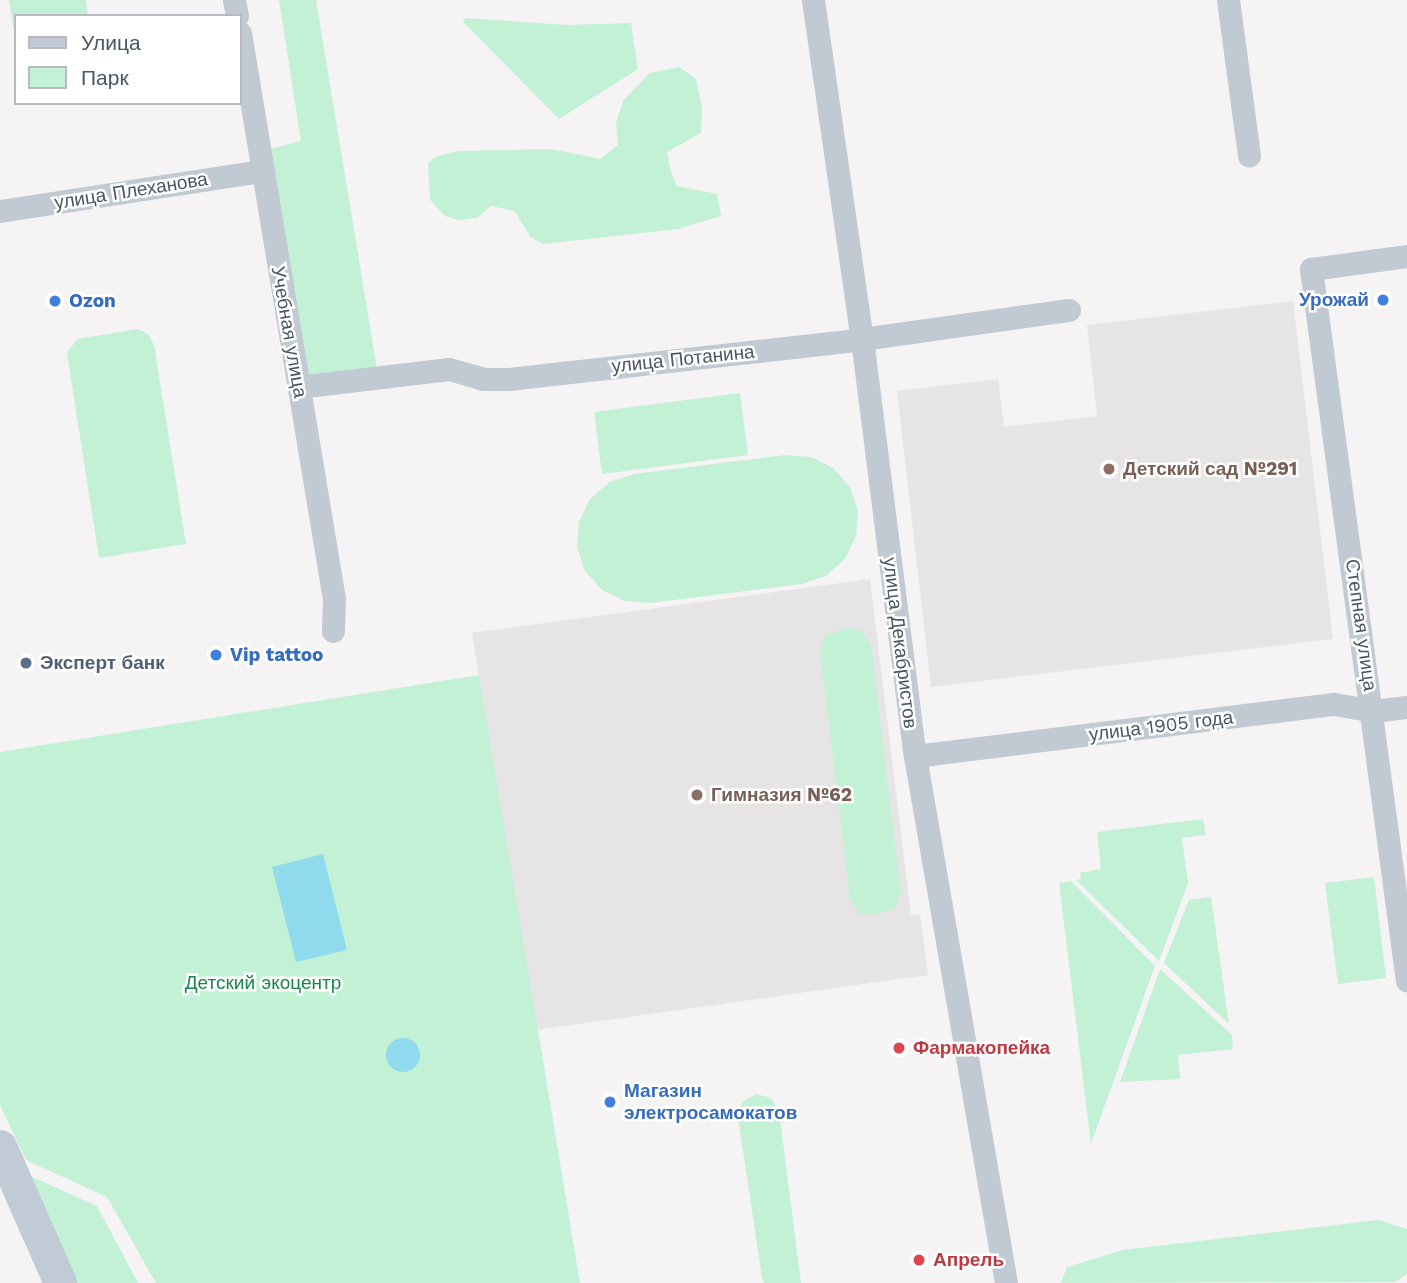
<!DOCTYPE html>
<meta charset="utf-8">
<style>
body{margin:0}
#map{position:relative;width:1407px;height:1283px;overflow:hidden;background:#f5f3f3;font-family:"Work Sans",sans-serif}
div>[style]{position:absolute}
[style*='--x']{left:calc(var(--x)*1px);top:calc(var(--y)*1px);width:calc(var(--w)*1px);rotate:calc(var(--a)*1deg)}
.education>*{inset:0;background:#e6e4e5}
.green>*{inset:0;background:#c3f1d5}
.water>*{inset:0;background:#90daee}
.round{border-radius:50%}
.minor>*{height:23px;margin:-11.5px;padding:0 11.5px;transform-origin:11.5px;border-radius:11.5px;background:#c1cad2}
.secondary>*{height:33px;margin:-16.5px;padding:0 16.5px;transform-origin:16.5px;border-radius:16.5px;background:#c1cbd6}
.dots>*{width:19px;height:19px;translate:-50% -50%;box-sizing:border-box;border:4px solid #fff;border-radius:50%}
span{translate:-50% -50%;white-space:nowrap;text-align:center;line-height:1.15;-webkit-text-stroke:5px #fff;paint-order:stroke}
.street-label{font-size:19px;color:#4a5661}
.shop-label{font-size:19px;color:#366cbe;font-weight:700}
.right{translate:-100% -50%;text-align:right}
.left{translate:0 -50%;text-align:left}
.education-label{font-size:19px;color:#785e54;font-weight:700}
.service-label{font-size:19px;color:#4e5e75;font-weight:700}
.park-label{font-size:19px;color:#17864f}
.health-label{font-size:19px;color:#be3a42;font-weight:700}
.legend{position:absolute;left:14px;top:14px;width:228px;height:91px;box-sizing:border-box;background:#fff;border:2px solid #b7bbc0;margin:0;padding:9px 12px;list-style:none;font-size:21px;color:#4a5661}
.legend li{display:flex;align-items:center;gap:14px;height:35px}
.legend b{width:35px;border:2px solid #b7bbc0}
</style>
<div id="map">
<div class="education">
<div style="clip-path:polygon(1293px 301px,1333px 639px,931px 687px,897px 391px,998px 379px,1004px 427px,1097px 416px,1087px 325px)"></div>
<div style="clip-path:polygon(870px 579px,911px 915px,920px 914px,928px 975px,536px 1030px,472px 633px)"></div>
</div>
<div class="green">
<div style="clip-path:polygon(9px 0,86px 0,88px 16px,16px 16px,15px 38px)"></div>
<div style="clip-path:polygon(279px 0,316px 0,378px 375px,301px 384px,263px 151px,301px 141px)"></div>
<div style="clip-path:polygon(465px 18px,567px 25px,631px 23px,638px 69px,559px 119px,463px 22px)"></div>
<div style="clip-path:polygon(679px 67px,696px 79px,702px 108px,701px 133px,667px 152px,670px 169px,677px 186px,717px 194px,721px 216px,678px 229px,543px 244px,530px 237px,515px 211px,491px 206px,477px 218px,458px 220px,445px 216px,430px 200px,428px 163px,437px 156px,459px 151px,552px 149px,600px 159px,618px 145px,616px 123px,623px 101px,650px 73px)"></div>
<div style="clip-path:polygon(138px 329px,148px 334px,154px 345px,186px 544px,99px 558px,67px 353px,77px 339px)"></div>
<div style="clip-path:polygon(740px 393px,748px 455px,602px 474px,594px 412px)"></div>
<div style="clip-path:polygon(785px 455px,811px 457px,833px 468px,850px 487px,858px 511px,856px 536px,845px 559px,826px 576px,802px 584px,650px 603px,625px 601px,602px 590px,585px 571px,577px 547px,579px 522px,590px 499px,610px 482px,634px 474px)"></div>
<div style="clip-path:polygon(849px 628px,861px 631px,871px 645px,901px 893px,895px 909px,871px 915px,859px 913px,850px 899px,820px 651px,825px 635px)"></div>
<div style="clip-path:polygon(479px 675px,580px 1283px,156px 1283px,107px 1197px,26px 1160px,0 1105px,0 752px)"></div>
<div style="clip-path:polygon(1203px 819px,1206px 835px,1182px 838px,1188px 883px,1159px 961px,1076px 880px,1081px 879px,1080px 873px,1101px 869px,1097px 832px)"></div>
<div style="clip-path:polygon(1374px 877px,1386px 978px,1338px 984px,1325px 883px)"></div>
<div style="clip-path:polygon(1071px 881px,1155px 966px,1091px 1144px,1059px 883px)"></div>
<div style="clip-path:polygon(1211px 897px,1229px 1024px,1164px 963px,1189px 900px)"></div>
<div style="clip-path:polygon(1160px 969px,1232px 1035px,1233px 1049px,1178px 1055px,1180px 1079px,1120px 1082px)"></div>
<div style="clip-path:polygon(756px 1094px,771px 1098px,779px 1111px,801px 1283px,764px 1283px,762px 1278px,738px 1117px,742px 1102px)"></div>
<div style="clip-path:polygon(30px 1176px,97px 1206px,138px 1283px,77px 1283px)"></div>
<div style="clip-path:polygon(1378px 1220px,1407px 1229px,1407px 1273px,1396px 1282px,1061px 1283px,1067px 1267px,1123px 1250px)"></div>
</div>
<div class="water">
<div style="clip-path:polygon(323px 854px,347px 950px,296px 962px,272px 867px)"></div>
<div class="round" style="left:386px;top:1038px;width:34px;height:34px"></div>
</div>
<div class="minor">
<div style="--x:234;--y:0;--w:16;--a:79"></div>
<div style="--x:813;--y:0;--w:343;--a:81.8"></div>
<div style="--x:862;--y:339;--w:420;--a:82.8"></div>
<div style="--x:915;--y:756;--w:535;--a:80.2"></div>
<div style="--x:1228;--y:0;--w:157;--a:82.3"></div>
<div style="--x:240;--y:33;--w:574;--a:80.57"></div>
<div style="--x:334;--y:599;--w:32;--a:92"></div>
<div style="--x:0;--y:211;--w:265;--a:-8.7"></div>
<div style="--x:1407;--y:256;--w:97;--a:172.3"></div>
<div style="--x:1311;--y:269;--w:718;--a:82.32"></div>
<div style="--x:298;--y:387;--w:152;--a:-6.8"></div>
<div style="--x:449;--y:369;--w:35;--a:16"></div>
<div style="--x:483;--y:379;--w:25;--a:0"></div>
<div style="--x:508;--y:379;--w:356;--a:-6.4"></div>
<div style="--x:862;--y:339;--w:209;--a:-8"></div>
<div style="--x:915;--y:756;--w:422;--a:-7.1"></div>
<div style="--x:1334;--y:704;--w:40;--a:10"></div>
<div style="--x:1373;--y:711;--w:34;--a:-7"></div>
</div>
<div class="secondary">
<div style="--x:0;--y:1146;--w:150;--a:66.3"></div>
</div>
<div class="dots">
<div style="left:1383px;top:300px;background:#3f7fe0"></div>
<div style="left:55px;top:301px;background:#3f7fe0"></div>
<div style="left:1109px;top:469px;background:#8d6e63"></div>
<div style="left:216px;top:655px;background:#3f7fe0"></div>
<div style="left:26px;top:663px;background:#5c6f8a"></div>
<div style="left:697px;top:795px;background:#8d6e63"></div>
<div style="left:899px;top:1048px;background:#e0444e"></div>
<div style="left:610px;top:1102px;background:#3f7fe0"></div>
<div style="left:919px;top:1260px;background:#e0444e"></div>
</div>
<div class="street-label">
<span style="left:131px;top:191px;rotate:-9deg">улица Плеханова</span>
<span style="left:289px;top:332px;rotate:80deg">Учебная улица</span>
<span style="left:683px;top:359px;rotate:-6deg">улица Потанина</span>
<span style="left:1361px;top:625px;rotate:82deg">Степная улица</span>
<span style="left:900px;top:643px;rotate:83deg">улица Декабристов</span>
<span style="left:1161px;top:726px;rotate:-7deg">улица 1905 года</span>
</div>
<div class="shop-label">
<span class="right" style="left:1369px;top:300px">Урожай</span>
<span class="left" style="left:69px;top:301px">Ozon</span>
<span class="left" style="left:230px;top:655px">Vip tattoo</span>
<span class="left" style="left:624px;top:1102px">Магазин<br>электросамокатов</span>
</div>
<div class="education-label">
<span class="left" style="left:1123px;top:469px">Детский сад №291</span>
<span class="left" style="left:711px;top:795px">Гимназия №62</span>
</div>
<div class="service-label">
<span class="left" style="left:40px;top:663px">Эксперт банк</span>
</div>
<div class="park-label">
<span style="left:263px;top:983px">Детский экоцентр</span>
</div>
<div class="health-label">
<span class="left" style="left:913px;top:1048px">Фармакопейка</span>
<span class="left" style="left:933px;top:1260px">Апрель</span>
</div>
<ul class="legend">
<li><b style="height:9px;background:#c1cbd6"></b>Улица</li>
<li><b style="height:19px;background:#c3f1d5"></b>Парк</li>
</ul>
</div>
